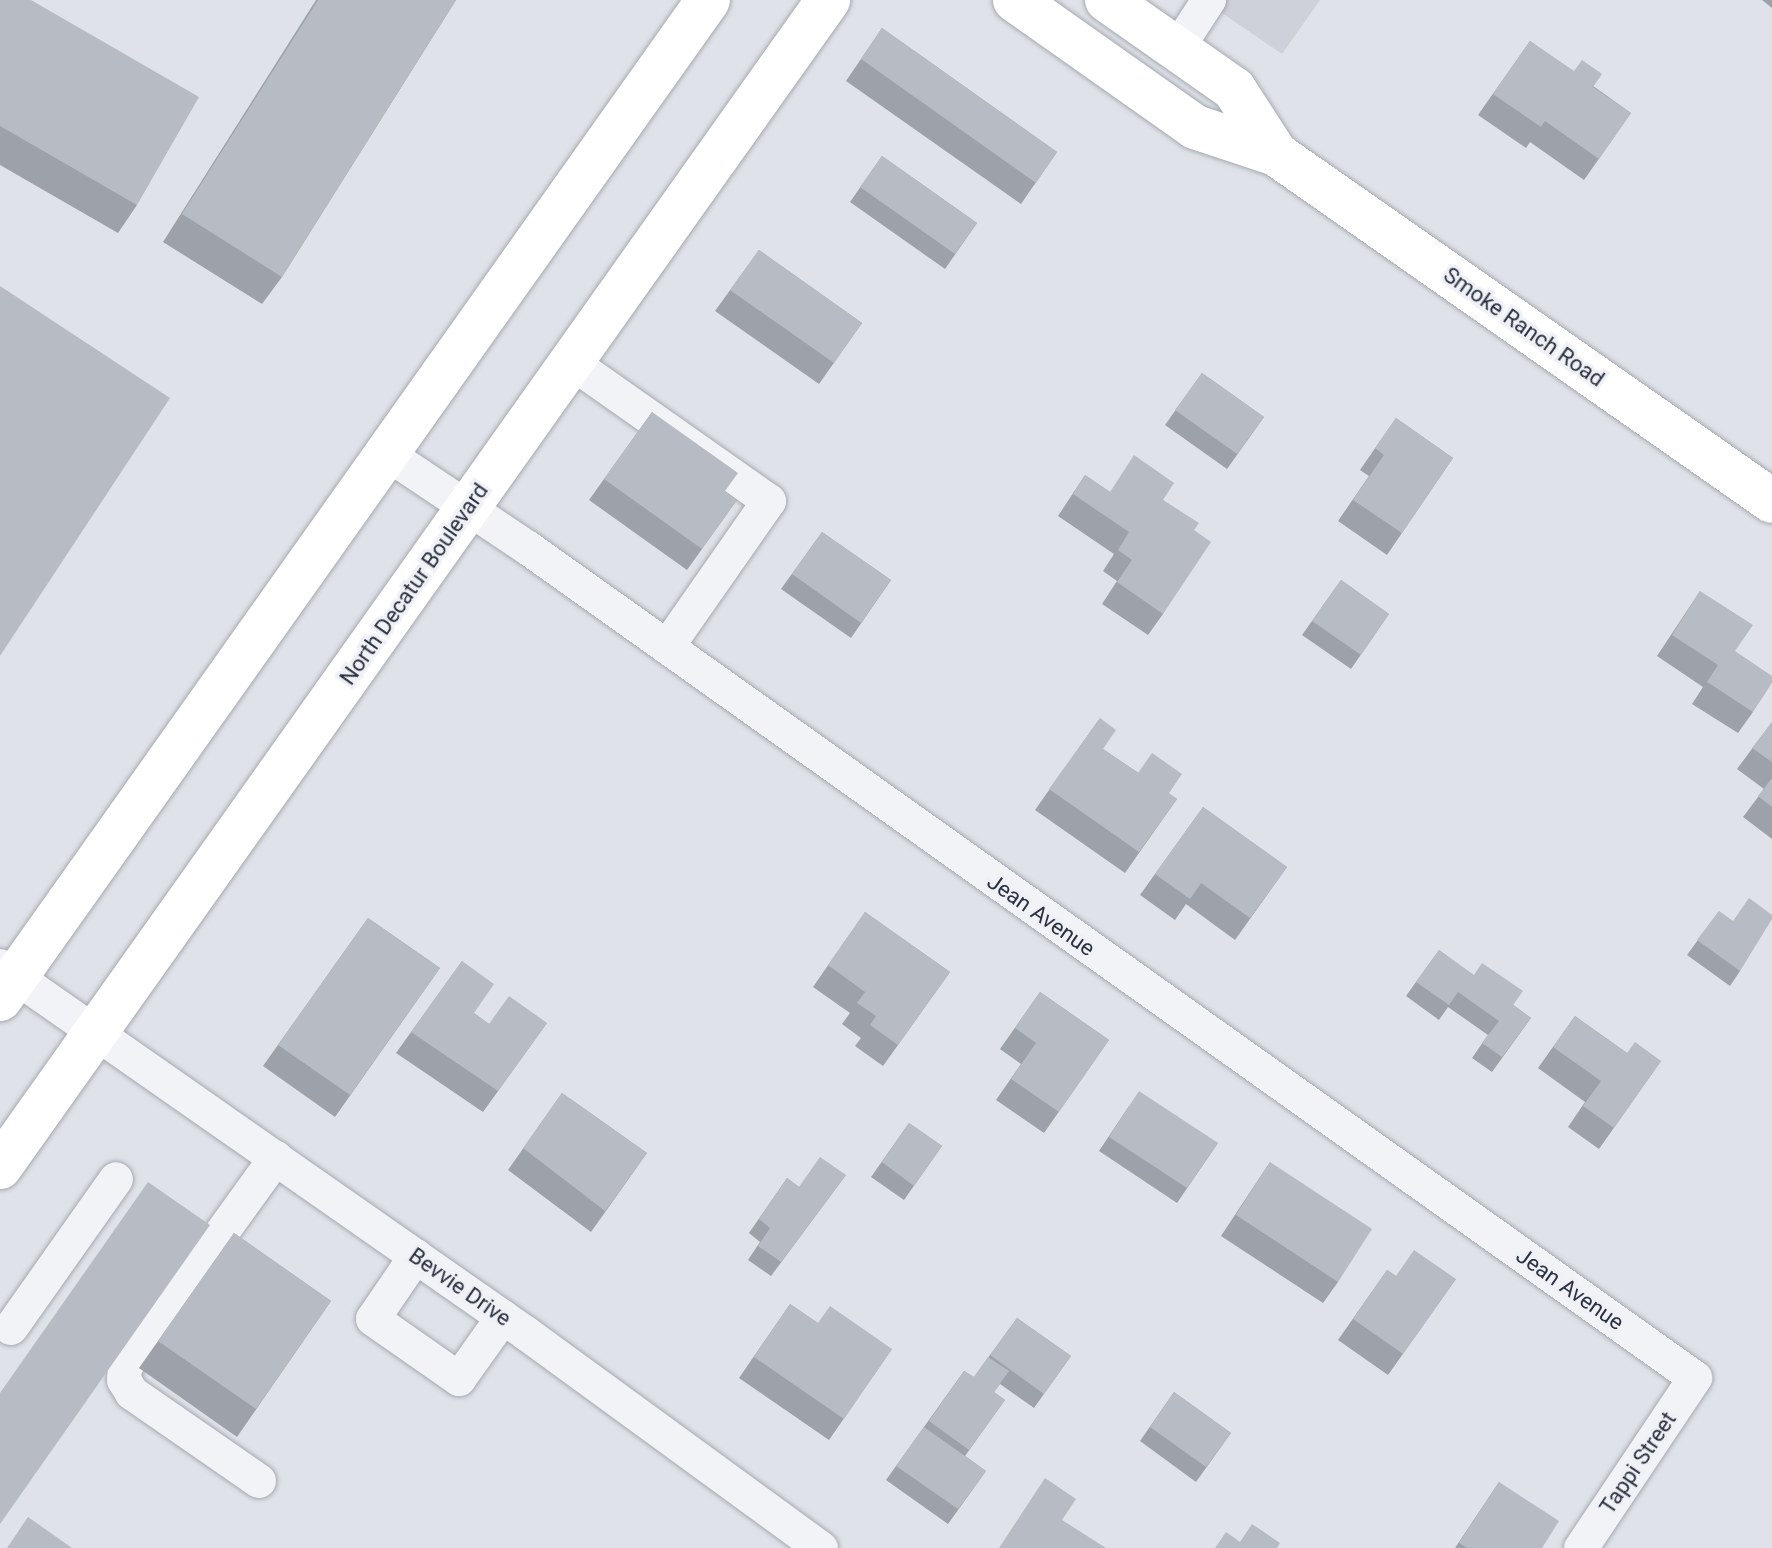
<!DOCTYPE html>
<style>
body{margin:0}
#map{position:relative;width:1772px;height:1548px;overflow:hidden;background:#dfe2e8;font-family:Roboto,sans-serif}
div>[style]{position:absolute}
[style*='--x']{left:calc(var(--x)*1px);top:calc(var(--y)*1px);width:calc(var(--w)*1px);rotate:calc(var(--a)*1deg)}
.built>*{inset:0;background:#ced1da}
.roads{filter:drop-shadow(0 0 2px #a5a9b2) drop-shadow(0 0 2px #a5a9b2)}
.minor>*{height:34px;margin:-17px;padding:0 17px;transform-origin:17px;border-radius:17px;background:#f2f3f6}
.major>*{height:44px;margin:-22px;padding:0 22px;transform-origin:22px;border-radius:22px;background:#fff}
.wall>*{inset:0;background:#9da1a9}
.building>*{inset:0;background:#b7bbc4}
span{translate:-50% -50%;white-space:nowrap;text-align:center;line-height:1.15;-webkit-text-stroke:7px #eff1f6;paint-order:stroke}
.street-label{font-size:22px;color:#29303e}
</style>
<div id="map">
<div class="built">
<div style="clip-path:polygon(1203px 0,1320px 0,1282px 54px)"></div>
</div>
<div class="roads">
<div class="minor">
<div style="--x:1177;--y:49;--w:59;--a:-56.9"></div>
<div style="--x:571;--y:362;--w:242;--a:35.1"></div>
<div style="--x:769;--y:501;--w:178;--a:124.9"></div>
<div style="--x:386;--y:453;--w:171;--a:33.8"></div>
<div style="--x:528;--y:548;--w:1432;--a:35.42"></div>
<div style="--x:1695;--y:1378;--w:205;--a:123.8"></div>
<div style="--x:0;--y:966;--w:643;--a:34.93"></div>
<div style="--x:527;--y:1334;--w:364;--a:36.1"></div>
<div style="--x:416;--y:1256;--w:76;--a:124.3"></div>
<div style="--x:373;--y:1319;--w:105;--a:34.9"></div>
<div style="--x:459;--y:1379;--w:76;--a:-54.6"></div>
<div style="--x:11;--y:1328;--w:182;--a:-54.8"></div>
<div style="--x:259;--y:1481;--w:155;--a:-145.3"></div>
<div style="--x:132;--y:1393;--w:15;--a:-122"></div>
<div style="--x:124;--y:1380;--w:13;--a:-86"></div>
<div style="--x:125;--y:1367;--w:258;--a:-54.2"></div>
</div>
<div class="major">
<div style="--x:1015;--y:0;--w:220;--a:35.2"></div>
<div style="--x:1195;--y:127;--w:85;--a:18.4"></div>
<div style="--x:1276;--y:154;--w:605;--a:34.98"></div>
<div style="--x:1107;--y:0;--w:155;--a:35"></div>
<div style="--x:1234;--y:89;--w:77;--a:57.1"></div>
<div style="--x:0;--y:999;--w:1224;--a:-54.67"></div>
<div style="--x:0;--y:1167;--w:1431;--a:-54.64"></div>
</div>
</div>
<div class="wall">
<div style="clip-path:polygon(0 0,137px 205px,118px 233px,0 165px)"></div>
<div style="clip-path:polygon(316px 0,456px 0,282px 277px,262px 304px,163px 242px)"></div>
<div style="clip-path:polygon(1762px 0,1772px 0,1772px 8px)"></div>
<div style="clip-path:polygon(882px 28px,1057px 152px,1021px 204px,846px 81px)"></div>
<div style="clip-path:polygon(1530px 41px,1631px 113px,1584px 180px,1530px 142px,1526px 148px,1478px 115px)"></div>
<div style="clip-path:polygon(882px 156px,977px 223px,945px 269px,850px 202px)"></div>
<div style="clip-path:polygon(759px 250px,862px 323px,819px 384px,715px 311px)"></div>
<div style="clip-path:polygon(1202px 373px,1264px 417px,1227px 469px,1165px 425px)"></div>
<div style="clip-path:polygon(652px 412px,725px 491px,737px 500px,687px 570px,589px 500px)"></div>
<div style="clip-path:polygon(1396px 418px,1453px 458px,1387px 555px,1338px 521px,1369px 476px,1360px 470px)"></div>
<div style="clip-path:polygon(1085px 475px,1110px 492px,1163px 500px,1194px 530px,1163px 614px,1148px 635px,1102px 604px,1117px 581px,1103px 571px,1114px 554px,1058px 516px)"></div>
<div style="clip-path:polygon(822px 532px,891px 580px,851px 638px,781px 589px)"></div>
<div style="clip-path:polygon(1341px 580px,1389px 614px,1351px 669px,1302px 635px)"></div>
<div style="clip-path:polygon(1700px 591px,1735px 651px,1753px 712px,1738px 733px,1692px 704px,1703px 687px,1657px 656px)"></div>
<div style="clip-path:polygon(1100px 718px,1103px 749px,1177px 799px,1125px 873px,1035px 810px)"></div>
<div style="clip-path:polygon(1772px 722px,1772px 839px,1743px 817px,1764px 789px,1737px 769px)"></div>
<div style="clip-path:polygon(1203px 807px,1287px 867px,1235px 940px,1186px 904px,1175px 920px,1140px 895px)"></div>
<div style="clip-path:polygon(1719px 911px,1740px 971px,1730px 986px,1687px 955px)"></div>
<div style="clip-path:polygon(865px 912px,950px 972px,883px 1066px,855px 1046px,861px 1038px,842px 1024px,850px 1013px,813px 987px)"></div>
<div style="clip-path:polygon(368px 918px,440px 968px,335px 1117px,263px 1066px)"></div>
<div style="clip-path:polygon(1439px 950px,1531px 1018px,1492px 1072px,1472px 1058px,1488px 1035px,1448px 1007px,1439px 1020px,1406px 996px)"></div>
<div style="clip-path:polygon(462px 961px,474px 1013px,489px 1024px,547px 1023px,483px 1112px,396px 1053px)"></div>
<div style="clip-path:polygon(1040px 992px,1109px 1040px,1044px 1133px,996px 1100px,1021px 1064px,1000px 1049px)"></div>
<div style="clip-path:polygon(1575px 1016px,1627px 1053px,1661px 1061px,1599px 1149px,1568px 1127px,1585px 1102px,1538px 1068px)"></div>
<div style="clip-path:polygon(562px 1093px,647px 1153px,591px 1232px,508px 1170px)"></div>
<div style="clip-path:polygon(1129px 1106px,1218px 1143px,1177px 1203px,1099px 1151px)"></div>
<div style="clip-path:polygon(909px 1123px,942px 1146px,904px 1200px,871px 1177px)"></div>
<div style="clip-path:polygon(1270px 1162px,1338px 1282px,1323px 1303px,1221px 1236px)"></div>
<div style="clip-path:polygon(846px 1175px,771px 1276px,748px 1260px,760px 1242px,749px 1233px,787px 1178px,799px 1187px)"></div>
<div style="clip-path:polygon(234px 1233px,331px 1301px,237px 1437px,139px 1368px)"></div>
<div style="clip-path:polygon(1387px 1270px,1396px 1276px,1456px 1279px,1388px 1375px,1338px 1340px)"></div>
<div style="clip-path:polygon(790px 1304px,818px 1323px,892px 1349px,829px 1440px,739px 1378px)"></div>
<div style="clip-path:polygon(1017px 1318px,1071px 1356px,1034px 1408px,1000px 1384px,994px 1392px,1005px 1400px,965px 1456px,986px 1471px,948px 1524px,886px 1480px,964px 1371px,974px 1377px)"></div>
<div style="clip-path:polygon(1174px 1392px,1231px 1433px,1196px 1482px,1140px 1441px)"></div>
<div style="clip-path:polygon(1499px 1482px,1542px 1548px,1455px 1548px)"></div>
</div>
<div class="building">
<div style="clip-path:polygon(0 0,31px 0,199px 97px,137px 205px,0 126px)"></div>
<div style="clip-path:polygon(318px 0,456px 0,282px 277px,182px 214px)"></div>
<div style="clip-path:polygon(882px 28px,1057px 152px,1036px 183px,861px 59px)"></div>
<div style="clip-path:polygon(1530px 41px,1574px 71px,1582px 60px,1602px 74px,1593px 87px,1631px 113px,1599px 159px,1545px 121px,1541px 127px,1493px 94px)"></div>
<div style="clip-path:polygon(882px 156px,977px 223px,955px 254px,860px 187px)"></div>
<div style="clip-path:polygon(759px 250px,862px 323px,834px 363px,730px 290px)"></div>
<div style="clip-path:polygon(0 286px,170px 398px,0 656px)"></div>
<div style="clip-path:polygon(1202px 373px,1264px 417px,1237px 454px,1175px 410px)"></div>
<div style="clip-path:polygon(652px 412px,738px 473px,725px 491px,737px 500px,702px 549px,604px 479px)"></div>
<div style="clip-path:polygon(1396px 418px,1453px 458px,1402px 533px,1353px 500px,1384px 455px,1375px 448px)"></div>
<div style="clip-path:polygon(1134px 455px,1174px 483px,1163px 500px,1199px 523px,1194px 530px,1211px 542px,1163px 614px,1117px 582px,1132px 560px,1118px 550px,1129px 532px,1073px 494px,1085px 475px,1110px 492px)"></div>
<div style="clip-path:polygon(822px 532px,891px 580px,861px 623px,792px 574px)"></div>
<div style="clip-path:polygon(1341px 580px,1389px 614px,1361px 655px,1312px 621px)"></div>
<div style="clip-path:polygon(1700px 591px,1753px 625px,1735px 651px,1772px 676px,1772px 683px,1753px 712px,1707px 682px,1718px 665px,1672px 635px)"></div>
<div style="clip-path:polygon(1100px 718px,1116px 730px,1103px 749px,1138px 773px,1152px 753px,1182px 774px,1169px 793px,1177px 799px,1139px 852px,1049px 789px)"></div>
<div style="clip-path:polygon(1772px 722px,1772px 762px,1752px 748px)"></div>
<div style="clip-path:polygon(1772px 778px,1772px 807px,1758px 796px)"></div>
<div style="clip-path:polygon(1203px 807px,1287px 867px,1250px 918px,1201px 883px,1190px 899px,1155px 874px)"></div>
<div style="clip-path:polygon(1749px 898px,1772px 915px,1772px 919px,1740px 971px,1697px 940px,1719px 911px,1733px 921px)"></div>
<div style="clip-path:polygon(865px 912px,950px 972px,898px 1045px,870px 1025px,876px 1016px,857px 1003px,865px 992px,828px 965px)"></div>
<div style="clip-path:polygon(368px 918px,440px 968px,350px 1095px,278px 1045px)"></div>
<div style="clip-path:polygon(1439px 950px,1474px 975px,1482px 963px,1523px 991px,1513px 1005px,1531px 1018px,1502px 1057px,1482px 1043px,1499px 1021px,1458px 992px,1449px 1005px,1416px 982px)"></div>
<div style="clip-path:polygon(462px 961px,494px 984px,474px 1013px,489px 1024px,509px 996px,547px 1023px,498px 1091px,411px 1032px)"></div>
<div style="clip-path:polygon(1040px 992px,1109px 1040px,1059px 1112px,1011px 1079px,1036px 1043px,1015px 1028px)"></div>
<div style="clip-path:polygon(1575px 1016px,1627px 1053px,1635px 1042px,1661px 1061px,1614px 1128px,1583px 1106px,1601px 1081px,1553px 1047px)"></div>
<div style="clip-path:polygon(1139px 1091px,1218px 1143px,1187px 1188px,1109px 1137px)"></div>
<div style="clip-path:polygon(562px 1093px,647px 1153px,605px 1211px,523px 1148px)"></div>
<div style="clip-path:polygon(909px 1123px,942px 1146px,914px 1186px,882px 1162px)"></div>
<div style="clip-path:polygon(820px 1157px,846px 1175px,781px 1262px,758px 1246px,770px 1228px,759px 1219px,787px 1178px,799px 1187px)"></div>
<div style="clip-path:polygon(1270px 1162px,1372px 1229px,1338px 1282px,1236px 1215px)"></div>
<div style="clip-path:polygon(148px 1182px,210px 1225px,0 1524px,0 1393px)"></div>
<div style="clip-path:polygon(234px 1233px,331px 1301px,256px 1409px,158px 1341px)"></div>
<div style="clip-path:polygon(1414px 1250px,1456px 1279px,1403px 1354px,1353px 1319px,1387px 1270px,1396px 1276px)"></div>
<div style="clip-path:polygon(790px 1304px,818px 1323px,830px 1306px,892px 1349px,844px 1419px,754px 1357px)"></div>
<div style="clip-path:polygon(1017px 1318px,1071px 1356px,1044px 1394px,990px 1355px)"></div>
<div style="clip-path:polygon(988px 1357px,1009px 1371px,994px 1392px,1005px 1400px,969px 1450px,929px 1421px,964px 1371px,974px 1377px)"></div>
<div style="clip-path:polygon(1174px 1392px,1231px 1433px,1206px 1467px,1150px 1427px)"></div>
<div style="clip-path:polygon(924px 1427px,986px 1471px,958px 1509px,896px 1466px)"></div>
<div style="clip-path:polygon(1045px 1478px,1076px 1499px,1062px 1520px,1106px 1548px,999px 1548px)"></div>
<div style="clip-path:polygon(1499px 1482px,1559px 1521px,1542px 1548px,1467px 1548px,1459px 1543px)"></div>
<div style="clip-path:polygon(28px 1517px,72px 1548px,7px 1548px)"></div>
<div style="clip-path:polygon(1252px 1524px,1280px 1543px,1277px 1548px,1215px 1548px,1226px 1532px,1240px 1542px)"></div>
</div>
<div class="street-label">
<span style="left:1524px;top:327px;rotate:35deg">Smoke Ranch Road</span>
<span style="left:414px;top:584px;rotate:-55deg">North Decatur Boulevard</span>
<span style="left:1041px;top:915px;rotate:35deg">Jean Avenue</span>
<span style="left:460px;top:1287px;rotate:35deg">Bevvie Drive</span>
<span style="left:1570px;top:1289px;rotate:35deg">Jean Avenue</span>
<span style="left:1638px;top:1463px;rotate:-56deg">Tappi Street</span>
</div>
</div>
